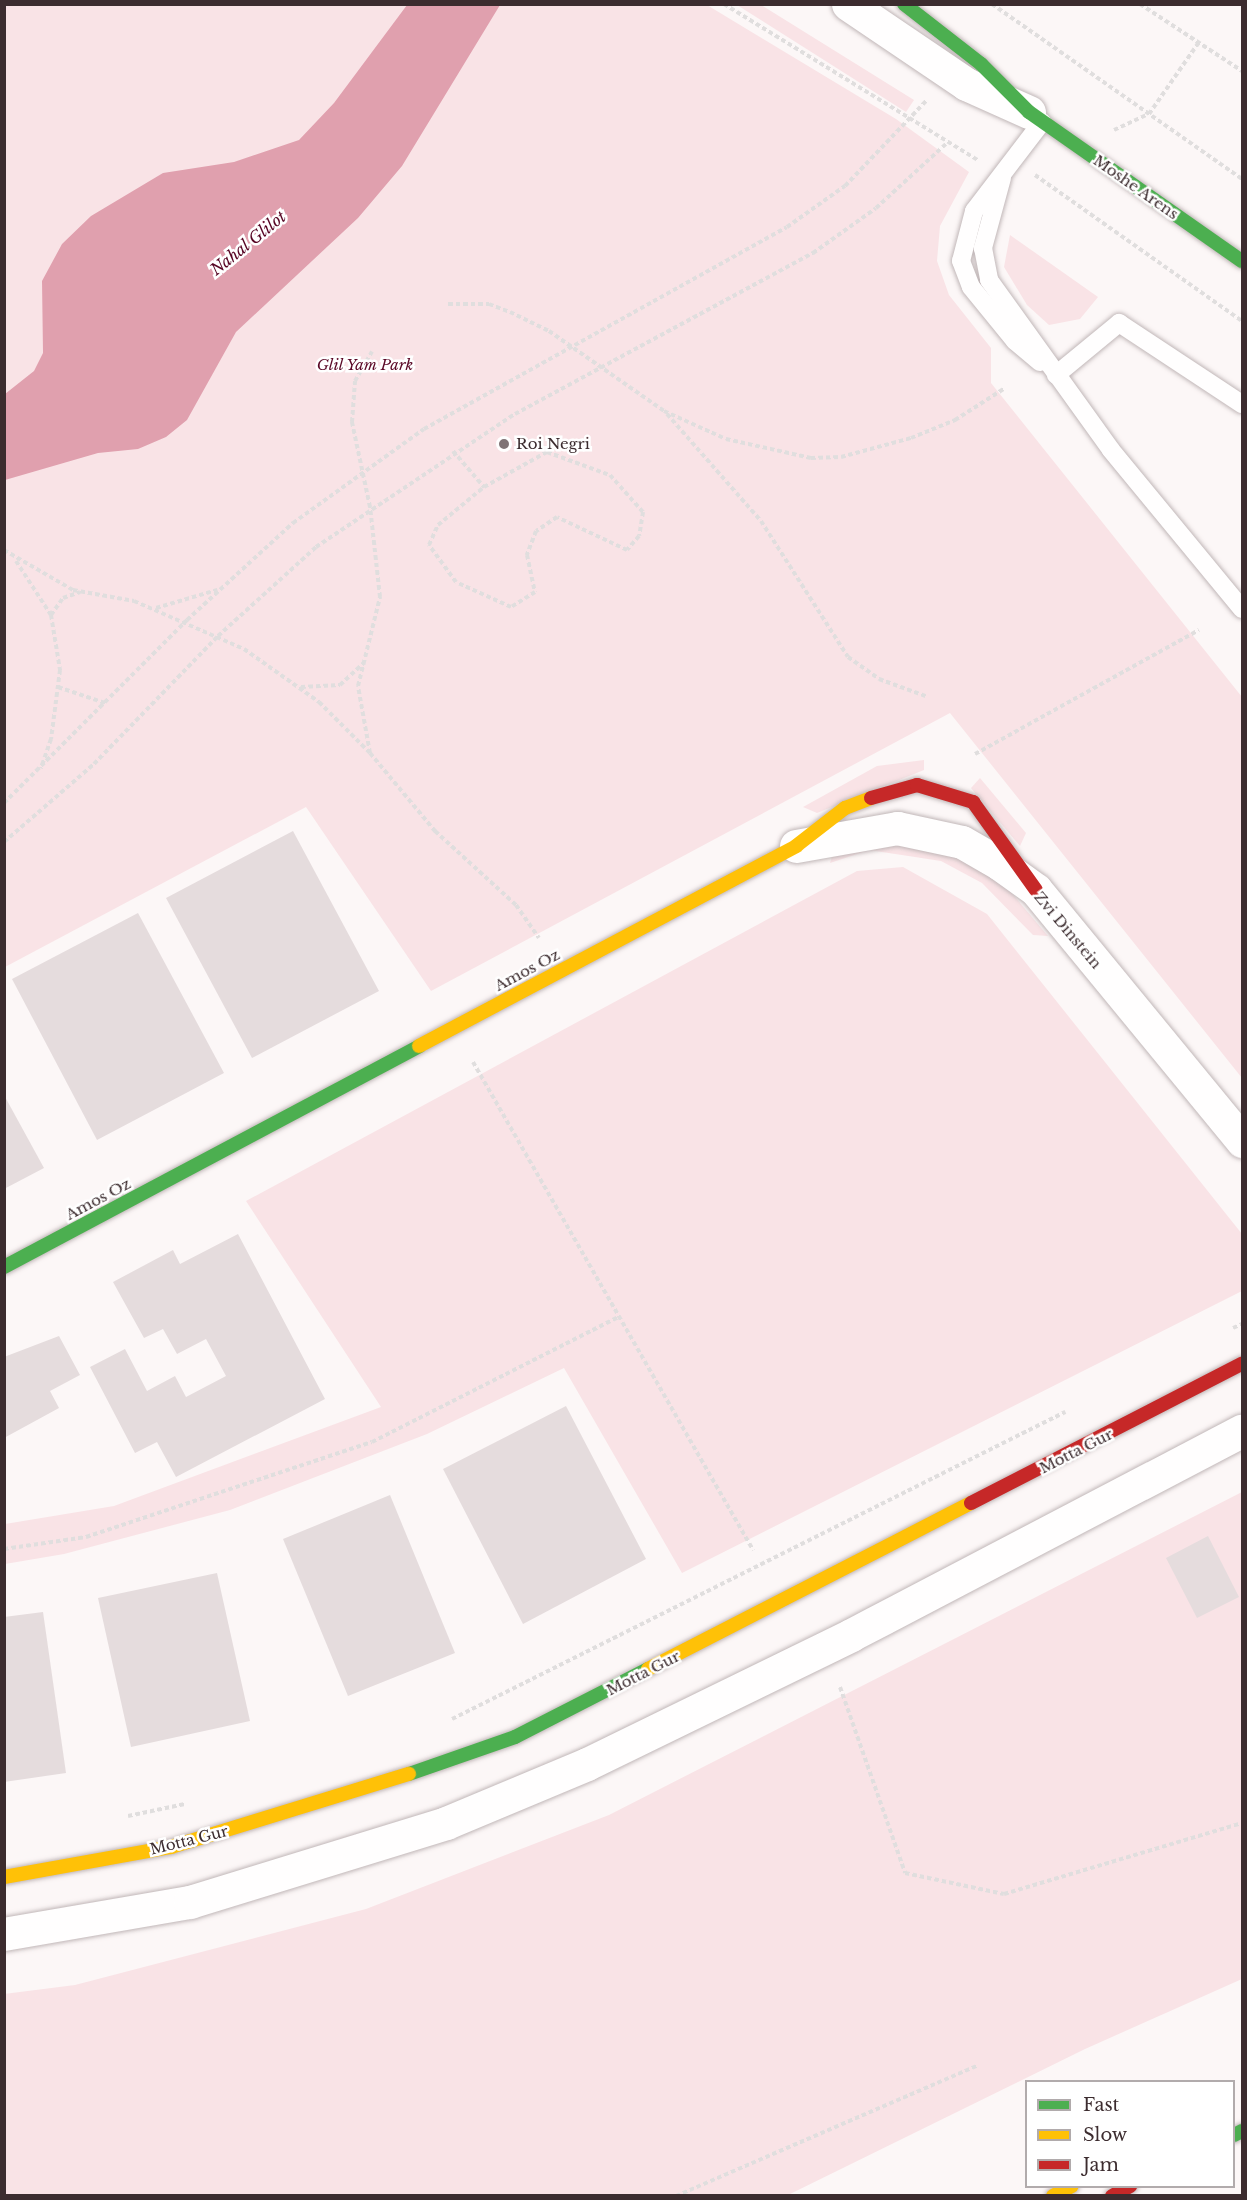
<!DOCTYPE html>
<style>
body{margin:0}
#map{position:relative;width:1247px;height:2200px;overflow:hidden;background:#fcf7f7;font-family:"Libre Baskerville",serif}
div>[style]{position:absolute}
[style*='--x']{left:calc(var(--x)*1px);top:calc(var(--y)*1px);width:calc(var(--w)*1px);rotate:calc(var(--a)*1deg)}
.green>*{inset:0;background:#f9e3e6}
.water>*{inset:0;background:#e0a0ae}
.building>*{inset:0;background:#e5dcdd}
.path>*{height:4px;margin-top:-2px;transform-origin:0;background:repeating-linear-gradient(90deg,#e0dede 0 4.5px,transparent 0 7.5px)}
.roads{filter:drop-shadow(0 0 2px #c1b7b8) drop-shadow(0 0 2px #c1b7b8)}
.lane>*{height:18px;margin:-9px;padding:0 9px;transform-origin:9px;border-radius:9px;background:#fffefe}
.street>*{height:33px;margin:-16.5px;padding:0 16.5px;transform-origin:16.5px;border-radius:16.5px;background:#fffefe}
.fast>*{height:14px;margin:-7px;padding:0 7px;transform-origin:7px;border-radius:7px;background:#4caf50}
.slow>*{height:14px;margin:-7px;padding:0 7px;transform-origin:7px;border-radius:7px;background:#ffc107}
.jam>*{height:14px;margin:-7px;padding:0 7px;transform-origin:7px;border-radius:7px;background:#c62828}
.dots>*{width:16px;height:16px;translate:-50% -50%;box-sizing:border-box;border:3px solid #fff;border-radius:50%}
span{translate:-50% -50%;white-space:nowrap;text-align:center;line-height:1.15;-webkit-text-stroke:5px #fff;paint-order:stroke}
.street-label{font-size:15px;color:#3c2c2f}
.park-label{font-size:15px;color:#5b0927;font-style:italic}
.poi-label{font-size:15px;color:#3c2c2f}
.left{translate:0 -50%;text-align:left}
.water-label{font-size:16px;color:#560423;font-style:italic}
.frame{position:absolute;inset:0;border:6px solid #3c2c2f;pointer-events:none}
.legend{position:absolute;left:1025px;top:2080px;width:210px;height:108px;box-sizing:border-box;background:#fff;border:2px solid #b1abac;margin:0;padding:8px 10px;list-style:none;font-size:18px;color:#3c2c2f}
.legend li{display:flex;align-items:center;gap:12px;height:30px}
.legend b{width:30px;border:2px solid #b1abac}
</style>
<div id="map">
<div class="green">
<div style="clip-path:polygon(5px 5px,707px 5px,896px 119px,969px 172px,940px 226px,937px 261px,949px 295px,991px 348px,991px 383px,1242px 697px,1242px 1078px,950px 713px,431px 991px,306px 807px,5px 967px)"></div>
<div style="clip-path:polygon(737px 5px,761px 5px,914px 100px,906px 112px)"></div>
<div style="clip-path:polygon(1010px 235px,1098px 297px,1080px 319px,1049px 325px,1027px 305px,1004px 267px)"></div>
<div style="clip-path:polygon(924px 760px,924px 770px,817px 813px,803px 807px,877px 766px)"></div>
<div style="clip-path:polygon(980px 778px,1026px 833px,1020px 846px,971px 788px)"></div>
<div style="clip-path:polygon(886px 838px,969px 859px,1009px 890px,1048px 936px,1033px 935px,982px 883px,941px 861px,869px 850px,830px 863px,834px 850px)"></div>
<div style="clip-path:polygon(903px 867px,987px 914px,1242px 1234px,1242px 1291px,682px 1573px,564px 1368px,427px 1434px,230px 1510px,64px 1554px,5px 1564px,5px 1524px,114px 1506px,381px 1407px,246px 1201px,857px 871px)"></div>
<div style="clip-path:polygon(1242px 1492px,1242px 1979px,1085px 2049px,788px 2195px,5px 2195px,4px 1994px,75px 1985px,366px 1909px,609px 1815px)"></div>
</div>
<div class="water">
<div style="clip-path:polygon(407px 5px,500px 5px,402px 166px,358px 218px,236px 332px,187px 420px,166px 437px,138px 449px,98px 453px,5px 480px,5px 394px,34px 371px,43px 353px,42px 281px,62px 244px,91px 216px,163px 173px,234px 162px,299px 140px,334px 103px)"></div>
</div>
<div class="building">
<div style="clip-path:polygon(293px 831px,379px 991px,252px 1058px,166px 898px)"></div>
<div style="clip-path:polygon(138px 913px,224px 1073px,97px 1140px,12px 979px)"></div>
<div style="clip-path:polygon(4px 1095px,44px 1168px,4px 1189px)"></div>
<div style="clip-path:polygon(238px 1234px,325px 1399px,176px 1477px,157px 1442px,135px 1453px,90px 1367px,125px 1349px,147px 1391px,175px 1376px,186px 1397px,226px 1376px,206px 1339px,177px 1354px,163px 1329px,144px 1338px,113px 1282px,173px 1250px,180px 1264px)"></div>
<div style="clip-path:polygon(59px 1336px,80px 1375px,50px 1391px,59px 1408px,4px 1438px,4px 1357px)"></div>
<div style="clip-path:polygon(566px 1406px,646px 1559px,523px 1624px,443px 1469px)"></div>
<div style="clip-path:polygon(390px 1495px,455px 1653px,348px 1696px,283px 1539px)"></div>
<div style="clip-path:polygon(1208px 1536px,1239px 1597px,1197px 1618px,1166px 1558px)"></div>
<div style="clip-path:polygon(217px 1573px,250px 1721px,131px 1747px,98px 1598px)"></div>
<div style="clip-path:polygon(43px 1612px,66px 1773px,4px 1782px,4px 1617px)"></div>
</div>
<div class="path">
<div style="--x:724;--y:4;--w:298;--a:31.6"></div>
<div style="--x:992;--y:4;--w:305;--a:35"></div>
<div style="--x:1140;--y:4;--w:122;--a:33.3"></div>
<div style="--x:1114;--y:130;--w:38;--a:-25"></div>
<div style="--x:1149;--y:114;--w:88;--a:-55.2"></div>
<div style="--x:1035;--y:175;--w:253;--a:35.2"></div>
<div style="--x:448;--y:304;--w:41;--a:0"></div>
<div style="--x:489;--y:304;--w:22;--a:21"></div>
<div style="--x:510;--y:312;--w:43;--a:26"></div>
<div style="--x:549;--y:331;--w:140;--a:34.8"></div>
<div style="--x:664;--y:411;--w:68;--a:24.3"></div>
<div style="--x:726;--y:439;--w:87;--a:12.6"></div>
<div style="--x:811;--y:458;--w:30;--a:-2"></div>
<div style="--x:841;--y:457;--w:73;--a:-15.2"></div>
<div style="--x:911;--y:438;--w:48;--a:-22.2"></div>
<div style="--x:955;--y:420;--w:59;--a:-32.6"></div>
<div style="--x:667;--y:414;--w:142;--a:48.7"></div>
<div style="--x:761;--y:521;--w:161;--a:57.4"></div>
<div style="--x:848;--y:657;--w:38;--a:35"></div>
<div style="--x:879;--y:679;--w:52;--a:20.2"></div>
<div style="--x:453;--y:451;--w:48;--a:49.3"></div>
<div style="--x:547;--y:452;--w:67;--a:20.1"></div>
<div style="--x:610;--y:475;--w:50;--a:48.3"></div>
<div style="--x:643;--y:512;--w:24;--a:99"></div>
<div style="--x:639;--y:536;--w:18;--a:131"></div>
<div style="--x:627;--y:550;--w:77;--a:-154.8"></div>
<div style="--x:557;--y:517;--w:25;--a:146"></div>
<div style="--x:536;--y:531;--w:26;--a:111"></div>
<div style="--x:527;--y:555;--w:38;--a:78"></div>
<div style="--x:535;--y:592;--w:28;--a:148"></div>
<div style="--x:511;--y:607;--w:60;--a:-155.6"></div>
<div style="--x:456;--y:582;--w:46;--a:-126.1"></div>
<div style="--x:429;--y:545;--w:22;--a:-66"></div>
<div style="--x:438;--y:525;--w:60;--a:-39.6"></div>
<div style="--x:484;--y:487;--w:72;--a:-29.1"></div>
<div style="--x:4;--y:550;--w:80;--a:30.1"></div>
<div style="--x:73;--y:590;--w:62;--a:10.2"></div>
<div style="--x:134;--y:601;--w:120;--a:23.6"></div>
<div style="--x:244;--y:649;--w:92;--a:35.2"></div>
<div style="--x:319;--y:702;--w:72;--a:45"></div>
<div style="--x:370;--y:753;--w:68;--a:-100.2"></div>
<div style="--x:358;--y:686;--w:92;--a:-76.1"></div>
<div style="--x:380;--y:597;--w:91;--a:-96.3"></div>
<div style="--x:370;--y:507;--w:87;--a:-102"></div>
<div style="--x:352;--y:422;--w:41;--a:-85.8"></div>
<div style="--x:355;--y:381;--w:34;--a:-60"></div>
<div style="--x:16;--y:561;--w:64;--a:57.1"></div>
<div style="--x:51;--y:615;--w:56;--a:80.7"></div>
<div style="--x:60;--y:670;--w:70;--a:97.4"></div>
<div style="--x:51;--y:739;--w:31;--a:109"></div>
<div style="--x:156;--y:608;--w:64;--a:-16.4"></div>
<div style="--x:51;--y:615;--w:21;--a:-55"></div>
<div style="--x:63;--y:598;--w:18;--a:-19"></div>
<div style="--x:58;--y:687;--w:50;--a:18.8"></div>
<div style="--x:301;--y:687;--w:39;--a:-3"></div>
<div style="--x:340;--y:685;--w:33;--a:-43"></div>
<div style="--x:370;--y:753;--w:102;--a:50.2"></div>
<div style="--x:435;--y:831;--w:110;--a:42.4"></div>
<div style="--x:516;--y:905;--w:40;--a:55.1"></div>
<div style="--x:975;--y:754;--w:256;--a:-29"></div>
<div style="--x:4;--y:803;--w:259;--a:-45"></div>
<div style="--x:187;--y:620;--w:144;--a:-42.5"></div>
<div style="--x:293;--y:523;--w:161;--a:-35.7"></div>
<div style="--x:424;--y:429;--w:415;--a:-29.1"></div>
<div style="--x:787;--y:227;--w:71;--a:-35.3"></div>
<div style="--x:845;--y:186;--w:119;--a:-46.4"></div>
<div style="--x:4;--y:842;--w:119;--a:-40.9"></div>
<div style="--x:94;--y:764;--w:178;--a:-45.9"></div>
<div style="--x:218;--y:636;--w:132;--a:-42.2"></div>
<div style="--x:316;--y:547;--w:239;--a:-33.8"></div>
<div style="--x:515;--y:414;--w:339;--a:-28.4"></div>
<div style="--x:813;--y:253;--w:77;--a:-35.5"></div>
<div style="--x:876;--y:208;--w:96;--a:-42.5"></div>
<div style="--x:473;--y:1062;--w:563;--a:60.15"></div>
<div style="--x:1233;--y:1328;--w:10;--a:-24"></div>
<div style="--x:4;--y:1549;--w:83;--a:-8.3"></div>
<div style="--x:86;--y:1537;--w:301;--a:-18.4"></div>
<div style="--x:372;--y:1442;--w:276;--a:-26.9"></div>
<div style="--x:840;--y:1687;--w:197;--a:70.7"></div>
<div style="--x:905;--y:1873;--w:101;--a:12"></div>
<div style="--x:1004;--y:1894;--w:248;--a:-16.6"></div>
<div style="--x:452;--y:1719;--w:686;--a:-26.6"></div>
<div style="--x:128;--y:1816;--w:58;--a:-11.9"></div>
<div style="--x:676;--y:2196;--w:328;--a:-23.4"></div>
</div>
<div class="roads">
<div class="lane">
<div style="--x:1002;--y:178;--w:73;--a:105.2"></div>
<div style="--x:983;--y:248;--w:33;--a:79"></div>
<div style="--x:989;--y:280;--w:209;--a:54.3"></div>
<div style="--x:1111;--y:450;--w:206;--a:50.5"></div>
<div style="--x:1040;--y:362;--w:33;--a:-140"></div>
<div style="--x:1015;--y:341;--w:70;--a:-129.2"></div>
<div style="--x:971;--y:287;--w:28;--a:-111"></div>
<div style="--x:961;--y:261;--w:52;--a:-75.4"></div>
<div style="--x:974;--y:211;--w:112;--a:-52.6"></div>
<div style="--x:1056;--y:375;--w:82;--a:-39.5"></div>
<div style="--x:1119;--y:323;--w:147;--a:33.4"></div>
</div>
<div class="street">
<div style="--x:848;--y:4;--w:143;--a:34.1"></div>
<div style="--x:966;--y:84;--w:69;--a:24"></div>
<div style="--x:796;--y:846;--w:103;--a:-10.1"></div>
<div style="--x:897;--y:828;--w:66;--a:12.2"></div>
<div style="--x:962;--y:842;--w:44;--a:30.1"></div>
<div style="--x:1000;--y:864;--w:44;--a:35.8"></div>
<div style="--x:1036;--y:890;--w:325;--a:50.6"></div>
<div style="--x:4;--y:1934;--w:189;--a:-9.8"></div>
<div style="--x:190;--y:1902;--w:268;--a:-17.1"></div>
<div style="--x:446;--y:1823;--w:153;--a:-22.7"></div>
<div style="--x:587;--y:1764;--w:294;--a:-26"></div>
<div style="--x:851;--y:1635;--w:441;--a:-27.6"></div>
</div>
<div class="fast">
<div style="--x:904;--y:4;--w:98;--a:37.9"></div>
<div style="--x:981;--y:64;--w:68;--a:45"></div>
<div style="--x:1029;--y:112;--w:260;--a:35"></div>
<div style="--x:4;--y:1267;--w:470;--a:-28"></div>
<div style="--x:409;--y:1774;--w:112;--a:-19.2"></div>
<div style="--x:515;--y:1737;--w:149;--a:-27.1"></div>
<div style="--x:1234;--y:2135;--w:9;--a:-27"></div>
</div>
<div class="slow">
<div style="--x:419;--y:1046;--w:427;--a:-27.9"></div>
<div style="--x:796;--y:846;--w:62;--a:-37.8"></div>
<div style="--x:845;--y:808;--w:28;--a:-21"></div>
<div style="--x:648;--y:1669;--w:363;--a:-27.2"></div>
<div style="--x:4;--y:1877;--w:170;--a:-10.2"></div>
<div style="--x:171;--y:1847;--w:249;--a:-17.1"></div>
<div style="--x:1053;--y:2196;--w:21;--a:-28"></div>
</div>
<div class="jam">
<div style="--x:871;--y:798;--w:48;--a:-15.8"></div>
<div style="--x:917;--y:785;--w:59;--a:16.9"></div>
<div style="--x:973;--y:802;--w:108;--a:54.4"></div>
<div style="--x:971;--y:1503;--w:305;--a:-27.2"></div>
<div style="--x:1112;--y:2196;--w:21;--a:-29"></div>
</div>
</div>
<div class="dots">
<div style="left:504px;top:444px;background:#7f7375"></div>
</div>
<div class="street-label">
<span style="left:1136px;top:187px;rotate:35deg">Moshe Arens</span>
<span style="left:1068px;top:930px;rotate:50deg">Zvi Dinstein</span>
<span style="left:527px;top:970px;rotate:-28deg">Amos Oz</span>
<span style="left:98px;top:1199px;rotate:-28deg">Amos Oz</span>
<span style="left:1076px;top:1451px;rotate:-27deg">Motta Gur</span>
<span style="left:643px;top:1673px;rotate:-27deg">Motta Gur</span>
<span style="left:189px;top:1840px;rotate:-14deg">Motta Gur</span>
</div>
<div class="park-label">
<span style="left:365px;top:365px">Glil Yam Park</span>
</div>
<div class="poi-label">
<span class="left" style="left:516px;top:444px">Roi Negri</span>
</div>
<div class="water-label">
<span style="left:248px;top:243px;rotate:-39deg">Nahal Glilot</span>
</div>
<div class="frame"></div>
<ul class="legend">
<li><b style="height:8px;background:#4caf50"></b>Fast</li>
<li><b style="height:8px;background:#ffc107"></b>Slow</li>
<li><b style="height:8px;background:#c62828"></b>Jam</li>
</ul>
</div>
